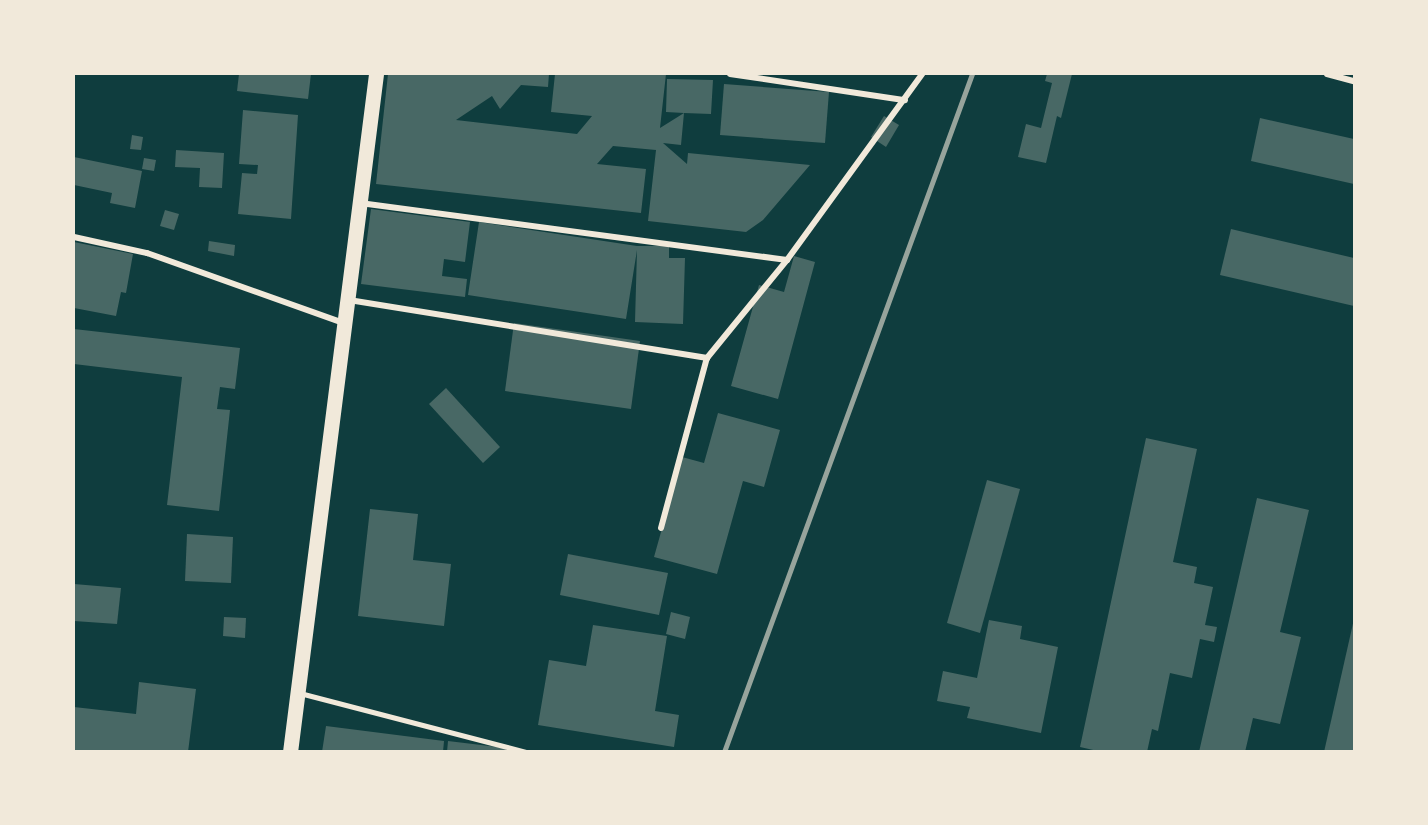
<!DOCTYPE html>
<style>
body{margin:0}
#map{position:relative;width:1428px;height:825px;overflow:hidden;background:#0f3d3e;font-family:Quicksand,sans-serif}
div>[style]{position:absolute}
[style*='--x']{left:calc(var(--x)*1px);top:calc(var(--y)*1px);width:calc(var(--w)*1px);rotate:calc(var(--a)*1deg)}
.building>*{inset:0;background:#486865}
.service>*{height:4.5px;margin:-2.25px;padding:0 2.25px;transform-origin:2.25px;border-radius:2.25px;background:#f1e9da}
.minor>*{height:6px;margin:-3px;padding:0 3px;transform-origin:3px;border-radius:3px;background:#f1e9da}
.primary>*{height:15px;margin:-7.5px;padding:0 7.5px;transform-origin:7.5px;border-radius:7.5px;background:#f1e9da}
.rail>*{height:4.5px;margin:-2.25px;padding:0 2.25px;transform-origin:2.25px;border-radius:2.25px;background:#97a49c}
span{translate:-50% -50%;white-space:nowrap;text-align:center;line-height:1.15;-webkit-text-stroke:6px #f1e9da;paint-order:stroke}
.frame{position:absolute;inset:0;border:75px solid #f1e9da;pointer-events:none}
</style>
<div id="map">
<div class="building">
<div style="clip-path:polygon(239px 74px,311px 74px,308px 99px,237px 91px)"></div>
<div style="clip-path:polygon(388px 74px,549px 74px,548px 87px,521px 85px,500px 109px,492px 96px,456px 120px,577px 134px,592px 116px,551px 112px,555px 74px,666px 74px,660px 128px,684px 113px,666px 112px,667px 79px,713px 80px,711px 114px,684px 113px,681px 145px,663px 143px,687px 164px,688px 153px,810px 165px,763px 220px,746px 232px,648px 221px,656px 150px,613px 146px,597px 164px,646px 169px,641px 213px,376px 184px)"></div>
<div style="clip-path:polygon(1047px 74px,1072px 74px,1061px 118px,1057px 116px,1046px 163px,1018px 157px,1026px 124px,1041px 128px,1052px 83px,1045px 81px)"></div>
<div style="clip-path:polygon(724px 84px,829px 92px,825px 143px,720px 135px)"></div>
<div style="clip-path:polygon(243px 110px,298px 115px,291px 219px,238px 214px,242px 173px,257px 174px,258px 165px,239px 164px)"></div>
<div style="clip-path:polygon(884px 116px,899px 125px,886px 147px,871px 137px)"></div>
<div style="clip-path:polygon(1260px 118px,1354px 139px,1354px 184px,1251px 161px)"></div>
<div style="clip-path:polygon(132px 135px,143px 137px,141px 150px,130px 149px)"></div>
<div style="clip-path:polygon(176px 150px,224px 153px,222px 188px,199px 187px,200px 168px,175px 167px)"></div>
<div style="clip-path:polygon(74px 157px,142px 171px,135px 208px,110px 203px,112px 193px,74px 185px)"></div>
<div style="clip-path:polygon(144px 158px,156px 160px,154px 171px,142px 169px)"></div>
<div style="clip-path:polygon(371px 209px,470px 222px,465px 262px,444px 259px,442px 276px,467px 279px,465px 297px,361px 284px)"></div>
<div style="clip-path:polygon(165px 210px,179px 214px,174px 230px,160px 226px)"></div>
<div style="clip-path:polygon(479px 222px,637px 246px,669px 246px,669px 258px,685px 258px,683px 324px,635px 322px,637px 250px,626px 319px,468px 295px)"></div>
<div style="clip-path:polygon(1231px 229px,1354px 258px,1354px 306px,1220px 275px)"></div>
<div style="clip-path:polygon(209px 241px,235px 245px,234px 256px,208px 251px)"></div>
<div style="clip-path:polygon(74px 242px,133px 254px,126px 293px,121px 292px,116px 316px,74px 308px)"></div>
<div style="clip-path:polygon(794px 256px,815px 262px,778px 399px,731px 386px,759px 285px,784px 292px)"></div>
<div style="clip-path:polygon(514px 323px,640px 341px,631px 409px,505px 391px)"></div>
<div style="clip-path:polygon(74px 329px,240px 348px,235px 389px,220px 387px,217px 409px,230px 410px,219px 511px,167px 505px,182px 377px,74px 364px)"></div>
<div style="clip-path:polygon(446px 388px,500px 447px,483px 463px,429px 404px)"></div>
<div style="clip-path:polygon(718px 413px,780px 430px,764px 487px,743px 481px,717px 574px,654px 557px,682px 457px,704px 463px)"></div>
<div style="clip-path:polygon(1146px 438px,1197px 449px,1173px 562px,1197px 567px,1194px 583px,1213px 587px,1205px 625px,1217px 627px,1214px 642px,1200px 639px,1192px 678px,1170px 673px,1158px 731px,1152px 729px,1147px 752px,1102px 752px,1080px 747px)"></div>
<div style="clip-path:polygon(987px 480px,1020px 489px,980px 633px,947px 623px)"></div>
<div style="clip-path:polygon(1257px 498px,1309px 510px,1280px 632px,1301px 637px,1280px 724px,1253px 718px,1245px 752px,1199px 752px)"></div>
<div style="clip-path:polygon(370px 509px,418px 514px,413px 560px,451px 564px,444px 626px,358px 616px)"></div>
<div style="clip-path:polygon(187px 534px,233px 537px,231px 583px,185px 581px)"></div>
<div style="clip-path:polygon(568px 554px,668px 573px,659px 615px,560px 595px)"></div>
<div style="clip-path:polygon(74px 584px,121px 588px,117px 624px,74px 621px)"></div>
<div style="clip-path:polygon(671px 612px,690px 617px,685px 639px,666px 634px)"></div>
<div style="clip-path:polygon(224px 617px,246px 618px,245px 638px,223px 636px)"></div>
<div style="clip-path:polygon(1354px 619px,1354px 752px,1324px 752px)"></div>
<div style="clip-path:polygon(989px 620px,1022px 626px,1020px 639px,1058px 647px,1041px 733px,967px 718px,970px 707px,937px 701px,943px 671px,977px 678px)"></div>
<div style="clip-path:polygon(593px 625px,667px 636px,655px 711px,679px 715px,674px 747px,538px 725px,549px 660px,586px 666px)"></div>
<div style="clip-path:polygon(139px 682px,196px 689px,188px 752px,74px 752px,74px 707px,136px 714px)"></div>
<div style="clip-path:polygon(326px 726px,444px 741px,443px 752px,322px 752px)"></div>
<div style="clip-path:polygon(448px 741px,506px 748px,506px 752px,447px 752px)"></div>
</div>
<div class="service">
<div style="--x:300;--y:693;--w:234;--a:14.6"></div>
</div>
<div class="minor">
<div style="--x:730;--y:74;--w:177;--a:8.5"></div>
<div style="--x:1327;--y:74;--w:28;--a:15"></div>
<div style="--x:360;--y:203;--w:431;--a:7.6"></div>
<div style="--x:74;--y:237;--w:75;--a:12.4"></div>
<div style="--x:147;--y:253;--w:209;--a:19.6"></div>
<div style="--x:349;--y:300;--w:363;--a:9.2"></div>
<div style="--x:661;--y:528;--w:176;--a:-74.9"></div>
<div style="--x:707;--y:358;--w:127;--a:-50.8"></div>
<div style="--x:787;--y:260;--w:230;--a:-54"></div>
</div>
<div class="primary">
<div style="--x:290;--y:752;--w:683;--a:-82.77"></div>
</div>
<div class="rail">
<div style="--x:724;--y:752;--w:722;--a:-69.91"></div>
</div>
<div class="frame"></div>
</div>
